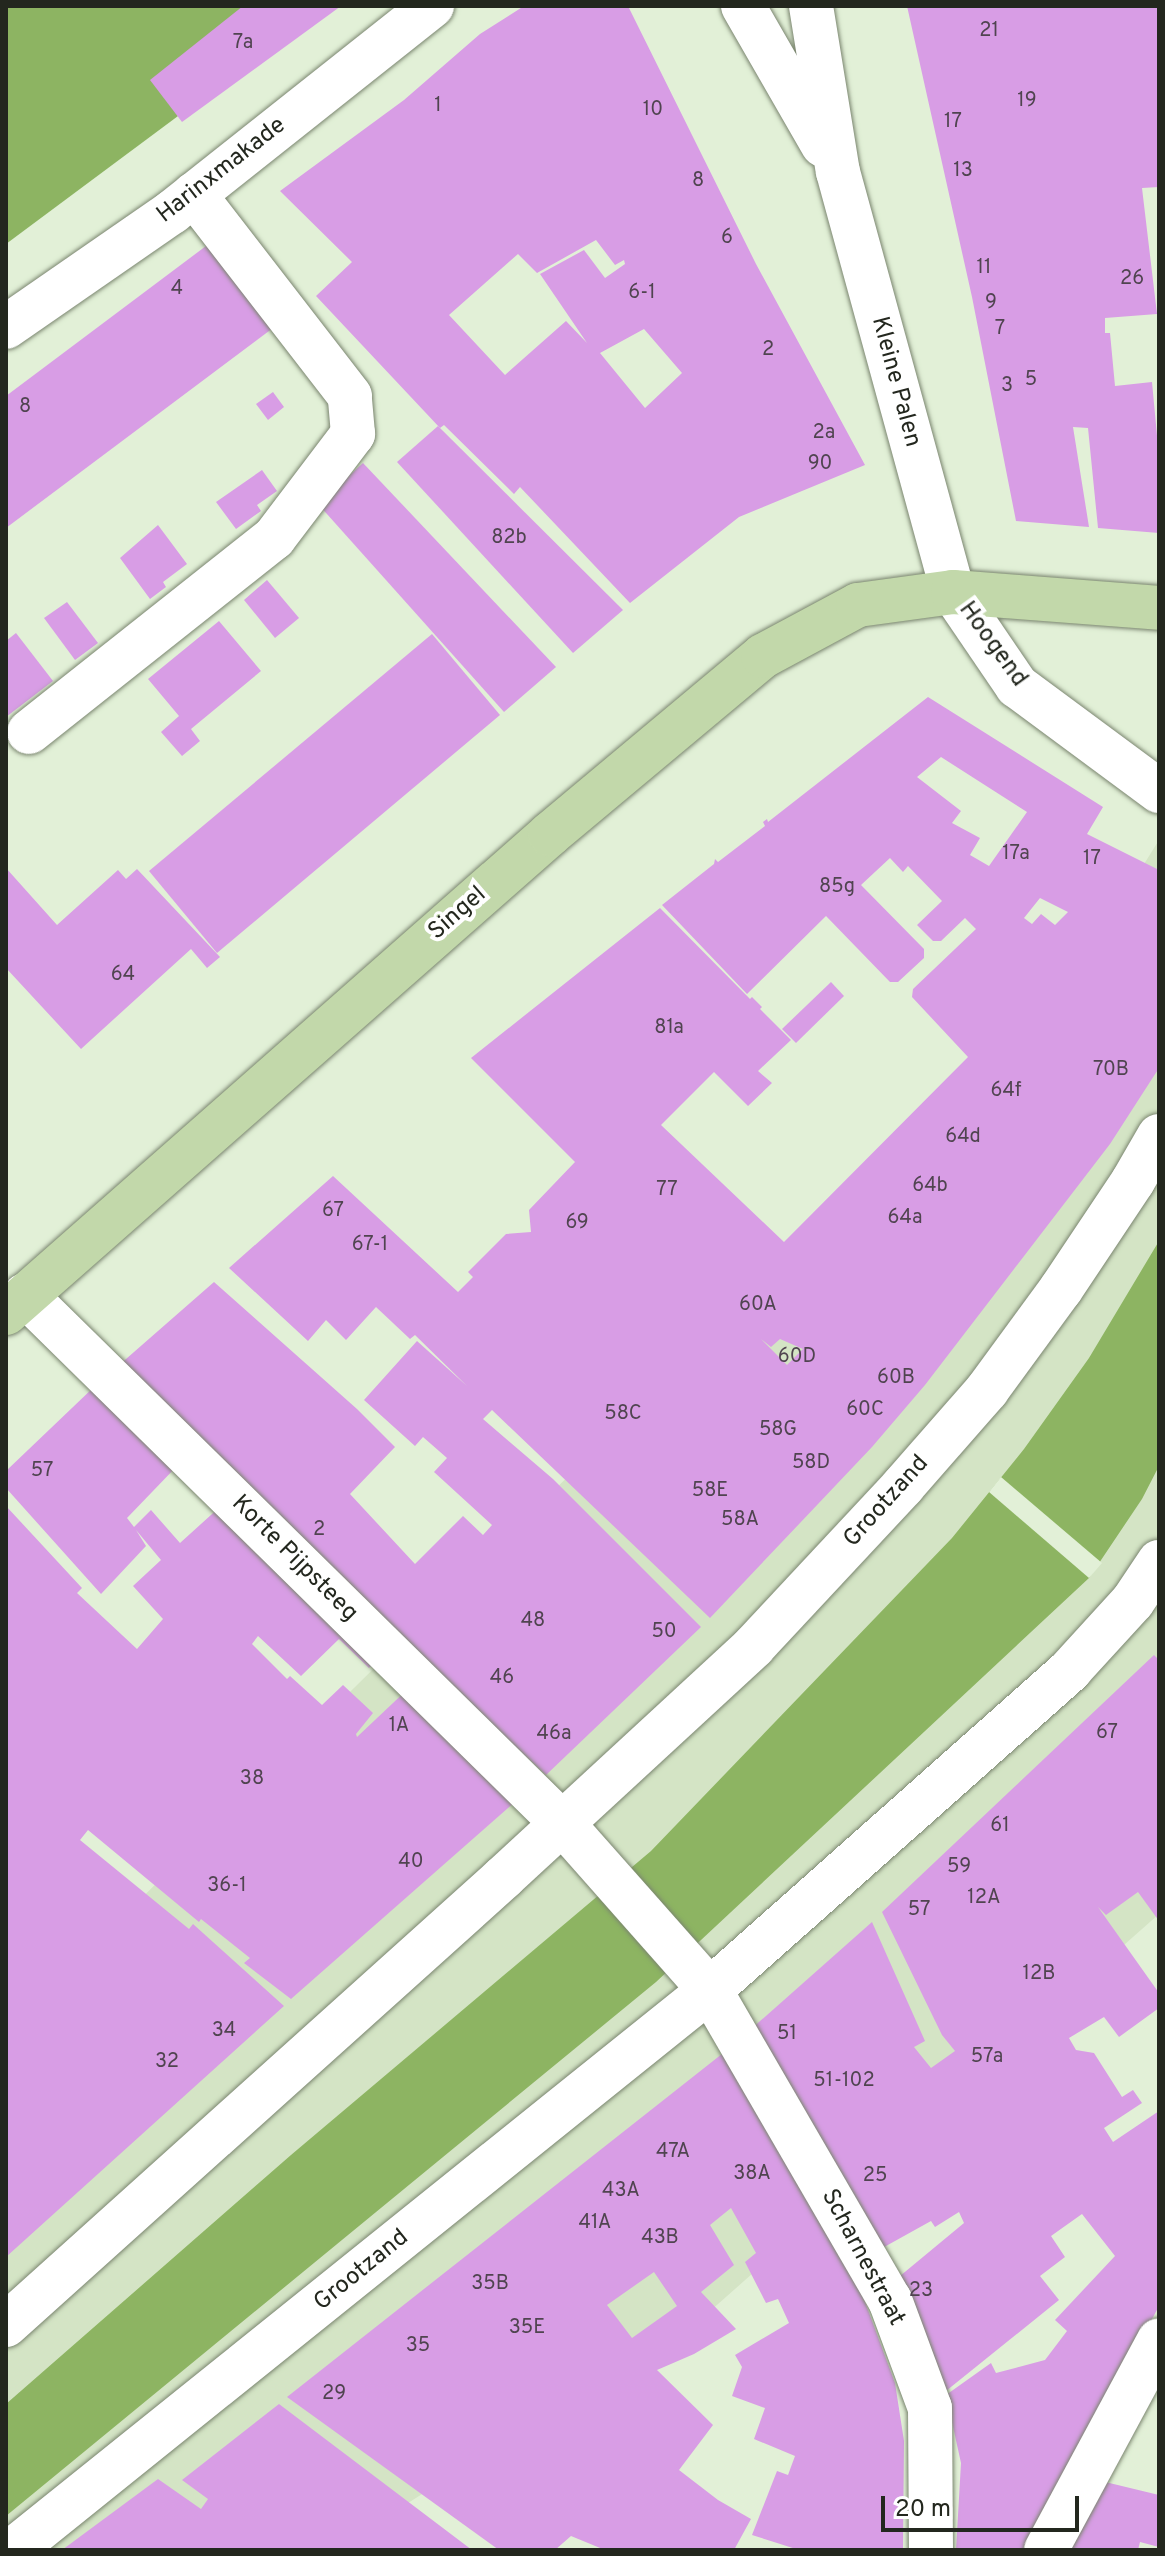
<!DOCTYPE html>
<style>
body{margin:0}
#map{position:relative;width:1165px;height:2556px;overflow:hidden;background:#e2f0d7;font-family:Overpass,sans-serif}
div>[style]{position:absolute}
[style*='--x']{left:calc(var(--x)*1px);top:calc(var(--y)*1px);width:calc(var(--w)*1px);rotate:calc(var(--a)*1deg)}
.built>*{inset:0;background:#d4e4c5}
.water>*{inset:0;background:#8db462}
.pier>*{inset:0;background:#e2f0d7}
.building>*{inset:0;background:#d89de5}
.roads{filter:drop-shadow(0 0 2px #7a856f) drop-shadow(0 0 2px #7a856f)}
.minor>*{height:44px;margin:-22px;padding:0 22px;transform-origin:22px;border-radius:22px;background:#fff}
.major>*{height:44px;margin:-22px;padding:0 22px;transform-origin:22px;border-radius:22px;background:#c2d8aa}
span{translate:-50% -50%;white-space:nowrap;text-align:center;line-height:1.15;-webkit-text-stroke:8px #fff;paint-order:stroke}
.number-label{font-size:20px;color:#504450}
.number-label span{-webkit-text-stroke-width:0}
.street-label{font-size:24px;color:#23271e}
.frame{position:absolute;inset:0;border:8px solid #23271e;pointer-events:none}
.scale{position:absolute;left:881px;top:2496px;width:198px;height:36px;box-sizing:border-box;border:4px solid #23271e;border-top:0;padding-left:10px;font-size:24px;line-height:28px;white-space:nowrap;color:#23271e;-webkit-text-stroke:6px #fff;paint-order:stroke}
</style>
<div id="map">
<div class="built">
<div style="clip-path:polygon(1159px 840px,1159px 1914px,709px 2312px,334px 2550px,6px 2550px,6px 2032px,960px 1089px,1136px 877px)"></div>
</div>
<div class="water">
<div style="clip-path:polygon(6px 6px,326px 6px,6px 244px)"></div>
<div style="clip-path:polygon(1159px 1241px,1159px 1466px,1142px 1499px,1089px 1578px,656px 1982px,6px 2516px,6px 2404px,291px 2155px,651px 1851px,952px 1538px,1024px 1449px,1089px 1358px)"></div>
</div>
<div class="pier">
<div style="clip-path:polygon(1001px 1477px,1102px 1563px,1089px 1578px,989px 1492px)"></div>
</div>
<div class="building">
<div style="clip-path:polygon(243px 6px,341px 6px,182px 122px,150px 80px)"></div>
<div style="clip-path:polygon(evenodd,524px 6px,628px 6px,756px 264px,865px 465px,739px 517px,630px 603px,520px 487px,514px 494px,444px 425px,440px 428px,316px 296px,352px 262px,280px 191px,404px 100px,480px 34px,524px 6px,596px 240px,615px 265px,624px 260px,625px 264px,605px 278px,584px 250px,540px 274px,587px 343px,566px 321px,505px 375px,449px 315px,518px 254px,537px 273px,596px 240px,524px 6px,644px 329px,682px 373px,645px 408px,600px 353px,644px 329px)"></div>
<div style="clip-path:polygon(907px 6px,1159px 6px,1159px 187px,1142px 188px,1157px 314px,1105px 318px,1105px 333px,1110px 333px,1115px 386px,1152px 382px,1159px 457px,1159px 533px,1098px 528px,1088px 428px,1073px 427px,1089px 527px,1016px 521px,972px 297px)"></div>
<div style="clip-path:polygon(210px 243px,273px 328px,6px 528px,6px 396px)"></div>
<div style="clip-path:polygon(273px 392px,284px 407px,268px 420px,256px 404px)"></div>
<div style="clip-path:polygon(438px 426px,623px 610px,573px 653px,397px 462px)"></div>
<div style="clip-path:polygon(363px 463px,556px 667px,504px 712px,318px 504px)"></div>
<div style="clip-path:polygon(262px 470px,277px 491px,257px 505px,261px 511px,236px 529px,216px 502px)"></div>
<div style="clip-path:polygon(158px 525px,187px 564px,163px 582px,166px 587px,150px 599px,120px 558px)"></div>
<div style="clip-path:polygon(267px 580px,299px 618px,275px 638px,244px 600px)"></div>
<div style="clip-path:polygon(67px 602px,98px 643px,75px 660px,44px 618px)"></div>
<div style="clip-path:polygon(219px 621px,261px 671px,191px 729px,200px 741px,182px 756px,161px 732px,179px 716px,148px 679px)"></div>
<div style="clip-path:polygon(16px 633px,53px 681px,6px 717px,6px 641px)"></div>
<div style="clip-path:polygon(432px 634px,500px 715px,217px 953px,149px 871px)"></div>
<div style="clip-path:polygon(evenodd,928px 697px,1103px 807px,1087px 834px,1159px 870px,1159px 1068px,1110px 1144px,925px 1385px,872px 1447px,710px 1618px,492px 1410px,483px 1419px,553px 1479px,701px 1627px,546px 1775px,339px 1581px,118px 1366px,214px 1282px,357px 1409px,395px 1447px,350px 1494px,415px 1564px,463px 1516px,483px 1535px,492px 1525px,434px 1472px,447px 1458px,423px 1437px,415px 1446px,364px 1400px,417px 1341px,467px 1386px,415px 1335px,410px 1339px,376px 1307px,346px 1340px,326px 1320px,308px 1341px,229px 1268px,333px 1176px,458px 1292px,473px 1277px,468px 1272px,506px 1234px,531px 1232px,529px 1210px,575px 1162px,471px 1058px,660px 908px,750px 999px,752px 997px,762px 1007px,760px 1009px,791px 1040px,758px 1071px,772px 1083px,748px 1106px,714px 1072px,661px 1125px,784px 1242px,968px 1057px,912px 997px,913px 989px,976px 929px,965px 918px,941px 941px,933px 941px,917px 925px,942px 901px,908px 866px,903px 872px,890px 858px,861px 885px,924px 949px,924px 958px,898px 982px,890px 982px,826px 916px,747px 994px,662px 905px,714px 864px,715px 859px,718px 862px,765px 826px,763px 822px,767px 819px,768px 822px,928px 697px,941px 757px,1027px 812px,989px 866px,970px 855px,980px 838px,952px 823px,961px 811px,917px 777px,941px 757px,928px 697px,1040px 898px,1068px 912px,1055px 925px,1041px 914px,1032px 924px,1024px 918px,1040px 898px,928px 697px,761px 1339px,771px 1347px,780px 1339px,803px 1349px,787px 1365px,761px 1339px)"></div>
<div style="clip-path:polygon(6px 868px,57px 925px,118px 870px,126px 879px,137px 869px,220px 957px,207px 968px,191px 949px,81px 1049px,6px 968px)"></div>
<div style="clip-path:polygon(831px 982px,844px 996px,796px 1043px,782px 1029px)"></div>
<div style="clip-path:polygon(95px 1386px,178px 1465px,127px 1518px,134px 1527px,151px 1510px,180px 1543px,222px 1505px,380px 1656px,369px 1668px,339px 1639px,301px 1676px,258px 1636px,252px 1644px,287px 1679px,290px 1676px,322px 1705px,343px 1685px,373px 1713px,356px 1734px,357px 1737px,411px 1686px,524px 1794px,291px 1999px,244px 1963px,250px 1958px,201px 1919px,199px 1922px,88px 1830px,80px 1840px,189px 1929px,193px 1924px,284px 2006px,6px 2257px,6px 1506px,82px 1588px,77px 1593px,137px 1649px,163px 1619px,133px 1586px,161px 1560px,136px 1530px,146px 1546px,101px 1594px,6px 1488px,6px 1471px)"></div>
<div style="clip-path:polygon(1154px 1655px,1159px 1660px,1159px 1921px,1138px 1892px,1106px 1915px,1098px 1907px,1159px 1993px,1159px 2008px,1119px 2037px,1104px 2017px,1069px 2038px,1076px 2050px,1094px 2053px,1122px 2097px,1133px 2090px,1142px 2103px,1104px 2128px,1113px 2142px,1159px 2111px,1159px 2306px,1051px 2509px,1023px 2550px,956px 2550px,961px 2463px,946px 2395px,991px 2363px,996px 2373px,1045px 2360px,1067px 2331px,1055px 2320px,1115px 2256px,1082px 2214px,1051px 2236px,1065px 2257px,1040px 2276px,1059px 2300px,946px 2391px,894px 2281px,964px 2223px,959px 2212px,935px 2227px,931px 2221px,877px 2251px,750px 2030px,872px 1922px,925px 2041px,914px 2047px,931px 2068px,955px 2051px,942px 2035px,882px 1912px)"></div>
<div style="clip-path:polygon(evenodd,727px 2050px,851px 2264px,895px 2383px,904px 2441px,903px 2550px,799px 2550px,752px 2535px,777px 2471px,788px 2475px,795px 2456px,754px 2439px,765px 2408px,732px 2396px,742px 2367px,735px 2355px,789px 2323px,778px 2299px,766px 2303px,745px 2262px,756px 2253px,731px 2208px,710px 2225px,734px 2265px,701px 2292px,736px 2329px,694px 2354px,657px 2370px,713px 2425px,679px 2470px,718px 2500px,751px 2519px,734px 2550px,605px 2550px,571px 2536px,555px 2550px,499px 2550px,287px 2397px,727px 2050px,654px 2272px,677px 2306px,632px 2338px,607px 2305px,654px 2272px)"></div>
<div style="clip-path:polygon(279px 2404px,472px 2550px,62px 2550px,158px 2479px,201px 2509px,208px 2499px,182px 2480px)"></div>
<div style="clip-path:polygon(1097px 2480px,1159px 2495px,1159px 2547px,1140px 2542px,1138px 2550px,1060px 2550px)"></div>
</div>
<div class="roads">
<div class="minor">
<div style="--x:743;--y:6;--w:160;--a:60.1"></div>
<div style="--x:811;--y:6;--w:168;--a:80.8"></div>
<div style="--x:838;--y:172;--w:435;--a:74.7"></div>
<div style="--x:953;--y:592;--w:114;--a:55.8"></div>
<div style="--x:1017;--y:686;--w:177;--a:36.5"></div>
<div style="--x:6;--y:327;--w:202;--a:-34.7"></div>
<div style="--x:172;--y:212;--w:332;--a:-38.4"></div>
<div style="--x:29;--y:732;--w:313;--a:-38.4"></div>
<div style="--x:274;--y:538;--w:131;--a:-52.8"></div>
<div style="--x:353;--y:434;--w:38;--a:-95"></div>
<div style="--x:350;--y:396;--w:255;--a:-127.7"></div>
<div style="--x:25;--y:1295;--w:755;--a:44.52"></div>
<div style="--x:563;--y:1824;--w:222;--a:48.5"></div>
<div style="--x:710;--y:1990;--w:358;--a:59.9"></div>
<div style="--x:890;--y:2300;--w:115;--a:69.7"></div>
<div style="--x:930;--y:2408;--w:142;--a:89.6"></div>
<div style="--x:6;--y:2325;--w:670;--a:-41.97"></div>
<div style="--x:504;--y:1877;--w:340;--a:-42.7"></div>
<div style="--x:754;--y:1646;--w:219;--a:-47"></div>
<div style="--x:903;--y:1486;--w:128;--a:-48.8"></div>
<div style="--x:987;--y:1390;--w:125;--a:-53.8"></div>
<div style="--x:1061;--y:1289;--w:130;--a:-56.3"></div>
<div style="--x:1133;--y:1181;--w:52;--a:-60"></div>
<div style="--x:13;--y:2550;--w:894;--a:-38.78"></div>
<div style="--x:710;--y:1990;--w:482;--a:-41.6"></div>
<div style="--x:1070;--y:1670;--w:93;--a:-47.6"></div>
<div style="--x:1133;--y:1601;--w:47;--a:-56.3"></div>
<div style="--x:1046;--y:2550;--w:238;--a:-61.7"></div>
</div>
<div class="major">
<div style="--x:6;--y:1313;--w:725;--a:-41.36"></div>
<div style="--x:550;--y:834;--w:278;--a:-39.9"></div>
<div style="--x:763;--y:656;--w:108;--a:-28.2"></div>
<div style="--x:858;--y:605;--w:96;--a:-7.8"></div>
<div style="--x:953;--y:592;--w:207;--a:4.4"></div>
</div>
</div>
<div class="number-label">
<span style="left:989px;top:31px">21</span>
<span style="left:243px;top:43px">7a</span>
<span style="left:1027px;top:101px">19</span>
<span style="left:438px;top:106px">1</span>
<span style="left:653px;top:110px">10</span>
<span style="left:953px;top:122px">17</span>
<span style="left:963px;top:171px">13</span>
<span style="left:698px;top:181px">8</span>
<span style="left:727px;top:238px">6</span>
<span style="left:984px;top:268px">11</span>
<span style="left:1132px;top:279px">26</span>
<span style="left:177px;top:289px">4</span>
<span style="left:642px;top:293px">6-1</span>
<span style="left:991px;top:303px">9</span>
<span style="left:1000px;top:329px">7</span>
<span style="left:768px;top:350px">2</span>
<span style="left:1031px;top:380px">5</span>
<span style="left:1007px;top:386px">3</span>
<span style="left:25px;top:407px">8</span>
<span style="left:824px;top:433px">2a</span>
<span style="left:820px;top:464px">90</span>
<span style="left:509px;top:538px">82b</span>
<span style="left:1016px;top:854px">17a</span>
<span style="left:1092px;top:859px">17</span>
<span style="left:837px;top:887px">85g</span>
<span style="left:123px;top:975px">64</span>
<span style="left:669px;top:1028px">81a</span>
<span style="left:1111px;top:1070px">70B</span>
<span style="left:1006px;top:1091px">64f</span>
<span style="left:963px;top:1137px">64d</span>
<span style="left:930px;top:1186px">64b</span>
<span style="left:667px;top:1190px">77</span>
<span style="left:333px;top:1211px">67</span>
<span style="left:905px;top:1218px">64a</span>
<span style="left:577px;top:1223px">69</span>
<span style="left:370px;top:1245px">67-1</span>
<span style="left:758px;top:1305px">60A</span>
<span style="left:797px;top:1357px">60D</span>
<span style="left:896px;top:1378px">60B</span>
<span style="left:865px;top:1410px">60C</span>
<span style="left:623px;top:1414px">58C</span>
<span style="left:778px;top:1430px">58G</span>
<span style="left:811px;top:1463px">58D</span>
<span style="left:42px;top:1471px">57</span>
<span style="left:710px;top:1491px">58E</span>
<span style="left:740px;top:1520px">58A</span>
<span style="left:319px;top:1530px">2</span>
<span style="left:533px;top:1621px">48</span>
<span style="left:664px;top:1632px">50</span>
<span style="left:502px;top:1678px">46</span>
<span style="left:399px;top:1726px">1A</span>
<span style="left:1107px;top:1733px">67</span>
<span style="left:554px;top:1734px">46a</span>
<span style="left:252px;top:1779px">38</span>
<span style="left:1000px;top:1826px">61</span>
<span style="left:411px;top:1862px">40</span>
<span style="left:959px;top:1867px">59</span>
<span style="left:227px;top:1886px">36-1</span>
<span style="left:984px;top:1898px">12A</span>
<span style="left:919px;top:1910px">57</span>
<span style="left:1039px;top:1974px">12B</span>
<span style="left:224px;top:2031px">34</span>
<span style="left:787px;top:2034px">51</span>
<span style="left:987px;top:2057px">57a</span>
<span style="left:167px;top:2062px">32</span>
<span style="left:844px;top:2081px">51-102</span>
<span style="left:673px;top:2152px">47A</span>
<span style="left:752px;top:2174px">38A</span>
<span style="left:875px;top:2176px">25</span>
<span style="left:621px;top:2191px">43A</span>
<span style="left:595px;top:2223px">41A</span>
<span style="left:660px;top:2238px">43B</span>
<span style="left:490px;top:2284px">35B</span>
<span style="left:921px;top:2291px">23</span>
<span style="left:527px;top:2328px">35E</span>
<span style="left:418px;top:2346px">35</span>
<span style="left:334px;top:2394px">29</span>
</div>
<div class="street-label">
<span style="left:222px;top:171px;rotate:-38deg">Harinxmakade</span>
<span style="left:895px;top:382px;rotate:75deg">Kleine Palen</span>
<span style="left:992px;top:645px;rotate:54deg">Hoogend</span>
<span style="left:458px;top:914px;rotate:-41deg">Singel</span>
<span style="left:887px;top:1502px;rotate:-48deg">Grootzand</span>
<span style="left:294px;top:1559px;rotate:45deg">Korte Pijpsteeg</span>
<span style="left:862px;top:2258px;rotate:62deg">Scharnestraat</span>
<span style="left:362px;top:2271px;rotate:-39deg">Grootzand</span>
</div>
<div class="frame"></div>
<div class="scale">20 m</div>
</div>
